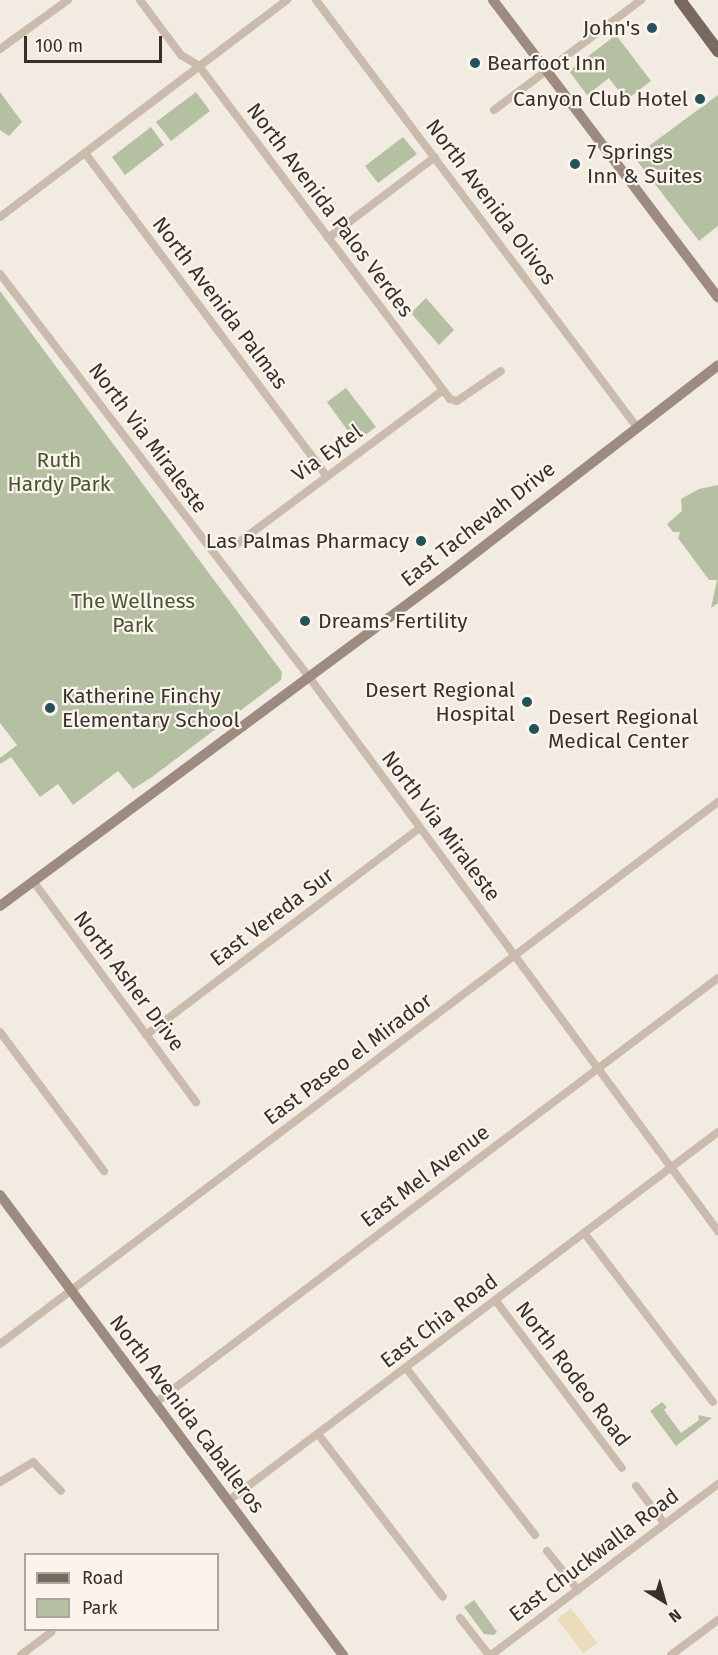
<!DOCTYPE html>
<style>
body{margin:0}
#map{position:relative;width:718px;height:1655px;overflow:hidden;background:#f2ebe1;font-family:"Fira Sans",sans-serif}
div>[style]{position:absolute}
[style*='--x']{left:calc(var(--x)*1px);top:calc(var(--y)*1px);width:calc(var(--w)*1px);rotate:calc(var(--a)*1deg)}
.green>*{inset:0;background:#b5c0a2}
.sand>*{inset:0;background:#eadcbb}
.street>*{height:8px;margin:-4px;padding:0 4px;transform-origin:4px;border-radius:4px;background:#cabbad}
.secondary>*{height:10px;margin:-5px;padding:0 5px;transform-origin:5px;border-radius:5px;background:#9d8b7f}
.primary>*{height:12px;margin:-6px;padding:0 6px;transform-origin:6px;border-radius:6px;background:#79685e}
.dots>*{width:16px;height:16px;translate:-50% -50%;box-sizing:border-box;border:3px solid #faf4ed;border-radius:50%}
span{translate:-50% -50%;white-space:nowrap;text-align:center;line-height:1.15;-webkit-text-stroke:4.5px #faf4ed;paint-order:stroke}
.poi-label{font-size:21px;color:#39302b}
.right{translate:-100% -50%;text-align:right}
.left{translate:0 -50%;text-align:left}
.street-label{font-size:21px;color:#39302b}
.park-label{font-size:21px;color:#475531}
.legend{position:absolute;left:24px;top:1553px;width:195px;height:78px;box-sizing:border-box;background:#faf4ed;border:2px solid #ada69f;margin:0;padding:8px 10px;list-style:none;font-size:18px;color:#39302b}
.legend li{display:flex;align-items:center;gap:12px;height:30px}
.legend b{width:30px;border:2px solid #ada69f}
.north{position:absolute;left:634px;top:1571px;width:60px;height:60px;-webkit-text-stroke:4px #faf4ed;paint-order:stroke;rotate:143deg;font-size:16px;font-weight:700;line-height:24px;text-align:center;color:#39302b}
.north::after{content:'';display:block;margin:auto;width:21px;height:27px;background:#39302b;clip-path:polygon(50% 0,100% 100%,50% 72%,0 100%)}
.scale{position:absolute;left:24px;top:36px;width:138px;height:27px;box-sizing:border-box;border:3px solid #39302b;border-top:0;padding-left:8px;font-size:18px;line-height:21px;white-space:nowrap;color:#39302b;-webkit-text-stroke:4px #faf4ed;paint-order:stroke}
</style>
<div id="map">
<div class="green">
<div style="clip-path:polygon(616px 35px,651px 81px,626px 100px,609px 78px,587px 95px,569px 71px)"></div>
<div style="clip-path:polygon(0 92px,22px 122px,9px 136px,0 130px)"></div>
<div style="clip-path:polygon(196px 92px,210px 111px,171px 141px,156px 122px)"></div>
<div style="clip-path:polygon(718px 95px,718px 226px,699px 241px,634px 157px)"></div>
<div style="clip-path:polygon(151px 127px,164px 145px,125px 175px,112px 157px)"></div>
<div style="clip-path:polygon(403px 137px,417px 154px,378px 183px,365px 166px)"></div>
<div style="clip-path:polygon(0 291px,282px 672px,281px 680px,152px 777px,133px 789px,118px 771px,73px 805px,58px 784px,40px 797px,11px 757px,0 764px,0 758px,17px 745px,0 723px)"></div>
<div style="clip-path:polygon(426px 298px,454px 330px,439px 345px,411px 313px)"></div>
<div style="clip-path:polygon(346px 388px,376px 427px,356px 442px,327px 402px)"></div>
<div style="clip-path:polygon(718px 485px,718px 603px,711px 608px,717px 580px,709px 580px,678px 538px,680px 532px,673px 532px,667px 524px,682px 511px,681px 499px,699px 489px)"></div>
<div style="clip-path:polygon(662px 1402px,667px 1407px,664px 1410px,681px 1433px,699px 1420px,698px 1415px,712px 1418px,676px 1446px,650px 1411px)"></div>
<div style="clip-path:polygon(474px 1600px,497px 1632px,494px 1635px,484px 1634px,464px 1607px)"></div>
</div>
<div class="sand">
<div style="clip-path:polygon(571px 1608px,597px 1643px,583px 1653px,557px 1619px)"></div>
</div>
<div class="street">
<div style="--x:140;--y:0;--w:69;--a:53.3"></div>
<div style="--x:181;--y:55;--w:21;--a:31"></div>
<div style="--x:199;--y:66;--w:417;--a:53"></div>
<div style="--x:450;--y:399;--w:7;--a:16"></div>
<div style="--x:457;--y:401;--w:53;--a:-34.3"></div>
<div style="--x:316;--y:0;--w:533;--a:53.09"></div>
<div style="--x:0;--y:49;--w:84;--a:-35.8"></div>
<div style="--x:494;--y:110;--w:184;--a:-36.8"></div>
<div style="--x:85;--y:153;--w:404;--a:53.2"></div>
<div style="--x:0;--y:217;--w:360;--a:-37.1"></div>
<div style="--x:328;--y:238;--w:134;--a:-37.1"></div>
<div style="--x:0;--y:274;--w:508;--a:52.52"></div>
<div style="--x:309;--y:677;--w:689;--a:53.56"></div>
<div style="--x:234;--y:546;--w:261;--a:-36.7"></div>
<div style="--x:33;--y:881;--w:275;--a:53.6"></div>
<div style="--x:0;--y:1032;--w:174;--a:53.2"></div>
<div style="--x:146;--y:1035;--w:343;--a:-37.1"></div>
<div style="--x:585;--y:1234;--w:211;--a:52.7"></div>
<div style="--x:496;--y:1301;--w:209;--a:53"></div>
<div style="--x:0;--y:1344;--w:900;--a:-37.05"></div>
<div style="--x:406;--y:1368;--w:211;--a:52.3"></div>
<div style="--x:155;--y:1403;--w:705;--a:-37.05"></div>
<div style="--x:318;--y:1434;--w:205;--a:52.5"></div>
<div style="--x:0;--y:1482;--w:39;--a:-31"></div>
<div style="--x:33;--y:1462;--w:40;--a:46"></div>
<div style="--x:636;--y:1486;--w:48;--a:52.7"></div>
<div style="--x:228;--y:1501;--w:613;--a:-36.98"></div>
<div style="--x:547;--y:1551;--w:50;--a:51.5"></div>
<div style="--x:460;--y:1618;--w:47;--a:51.9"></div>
<div style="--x:21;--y:1655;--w:38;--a:-37"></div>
<div style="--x:491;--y:1655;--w:284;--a:-37"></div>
<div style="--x:671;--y:1655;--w:59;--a:-36.7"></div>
</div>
<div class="secondary">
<div style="--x:493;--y:0;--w:373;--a:52.9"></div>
<div style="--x:0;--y:906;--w:558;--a:-36.54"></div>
<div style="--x:448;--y:574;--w:341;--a:-37.7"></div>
<div style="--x:0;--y:1195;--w:574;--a:53.29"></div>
</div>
<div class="primary">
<div style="--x:680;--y:0;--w:64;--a:53.3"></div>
</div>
<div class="dots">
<div style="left:652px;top:28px;background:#235258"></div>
<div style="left:475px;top:63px;background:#235258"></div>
<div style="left:700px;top:99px;background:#235258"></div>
<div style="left:575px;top:164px;background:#235258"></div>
<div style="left:421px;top:541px;background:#235258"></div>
<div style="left:305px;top:621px;background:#235258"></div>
<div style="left:527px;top:702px;background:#235258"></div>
<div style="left:50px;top:708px;background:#235258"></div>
<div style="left:534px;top:729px;background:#235258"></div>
</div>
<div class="poi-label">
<span class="right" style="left:640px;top:28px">John's</span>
<span class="left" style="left:487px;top:63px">Bearfoot Inn</span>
<span class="right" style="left:688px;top:99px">Canyon Club Hotel</span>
<span class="left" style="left:587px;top:164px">7 Springs<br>Inn &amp; Suites</span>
<span class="right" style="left:409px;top:541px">Las Palmas Pharmacy</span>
<span class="left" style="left:318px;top:621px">Dreams Fertility</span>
<span class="right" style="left:515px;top:702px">Desert Regional<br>Hospital</span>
<span class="left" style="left:62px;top:708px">Katherine Finchy<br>Elementary School</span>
<span class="left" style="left:548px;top:729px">Desert Regional<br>Medical Center</span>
</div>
<div class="street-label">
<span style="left:491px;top:202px;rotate:53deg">North Avenida Olivos</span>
<span style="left:330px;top:210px;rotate:53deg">North Avenida Palos Verdes</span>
<span style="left:220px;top:303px;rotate:53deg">North Avenida Palmas</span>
<span style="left:148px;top:438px;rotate:53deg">North Via Miraleste</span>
<span style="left:327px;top:453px;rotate:-36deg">Via Eytel</span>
<span style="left:478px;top:524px;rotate:-38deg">East Tachevah Drive</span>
<span style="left:441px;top:826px;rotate:53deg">North Via Miraleste</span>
<span style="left:272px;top:917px;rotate:-37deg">East Vereda Sur</span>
<span style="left:129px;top:981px;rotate:53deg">North Asher Drive</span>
<span style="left:348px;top:1059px;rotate:-37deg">East Paseo el Mirador</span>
<span style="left:425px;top:1176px;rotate:-37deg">East Mel Avenue</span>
<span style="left:439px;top:1321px;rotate:-37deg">East Chia Road</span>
<span style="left:573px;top:1374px;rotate:53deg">North Rodeo Road</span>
<span style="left:187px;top:1414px;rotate:53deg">North Avenida Caballeros</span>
<span style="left:594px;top:1555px;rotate:-37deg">East Chuckwalla Road</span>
</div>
<div class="park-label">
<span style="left:59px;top:472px">Ruth<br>Hardy Park</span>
<span style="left:133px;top:613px">The Wellness<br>Park</span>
</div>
<ul class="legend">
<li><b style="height:8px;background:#79685e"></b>Road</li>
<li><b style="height:16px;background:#b5c0a2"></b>Park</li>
</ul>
<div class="north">N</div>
<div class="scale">100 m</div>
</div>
